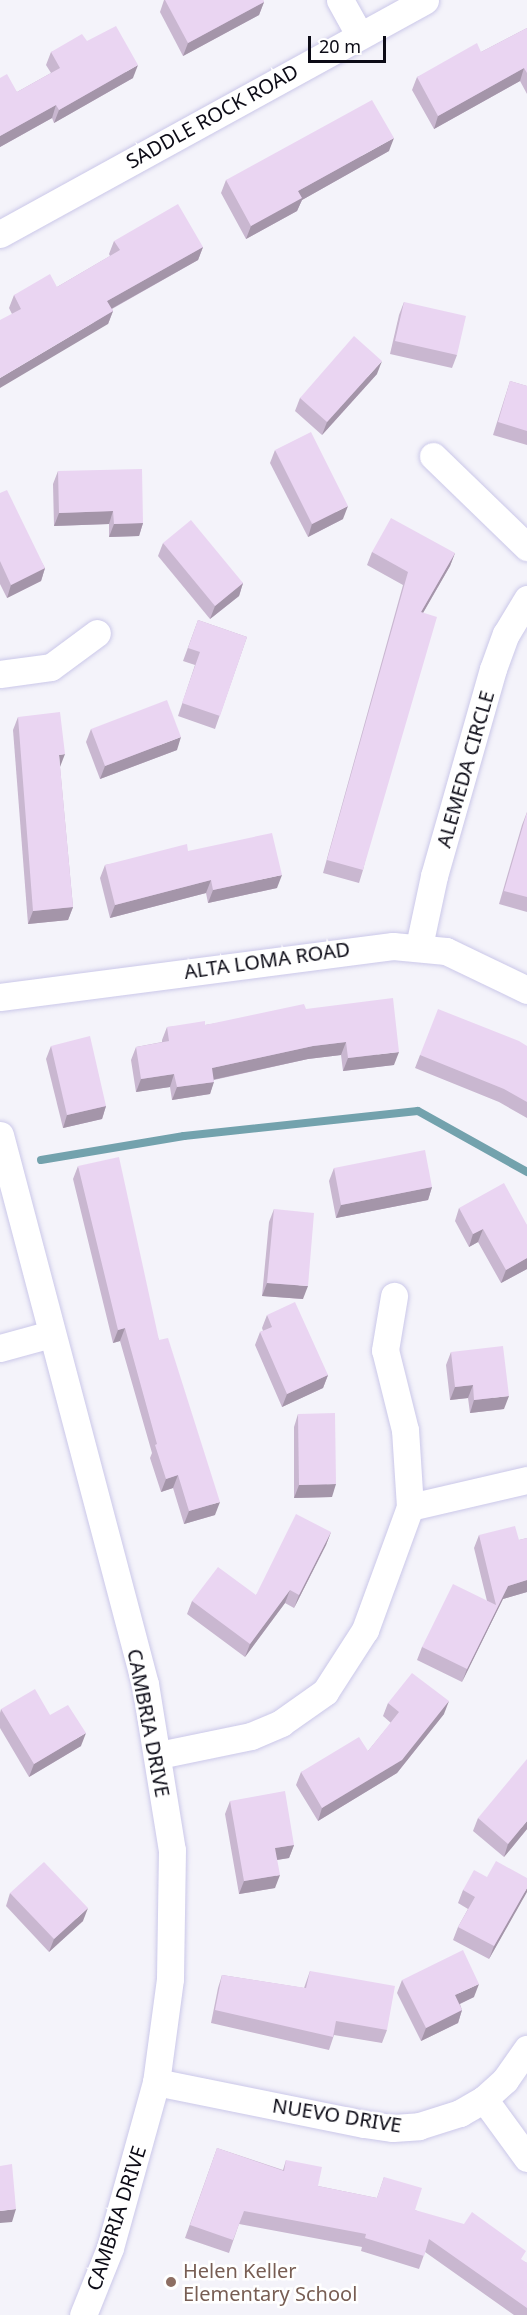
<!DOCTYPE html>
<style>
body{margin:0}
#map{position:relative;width:527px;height:2315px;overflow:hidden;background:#f4f3fa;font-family:"Noto Sans",sans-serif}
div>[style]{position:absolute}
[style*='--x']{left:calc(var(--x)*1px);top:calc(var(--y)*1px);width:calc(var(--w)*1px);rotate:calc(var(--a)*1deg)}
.stream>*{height:8px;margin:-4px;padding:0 4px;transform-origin:4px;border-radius:4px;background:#73a2ad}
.roads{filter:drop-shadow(0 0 2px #cbc8e9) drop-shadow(0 0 2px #cbc8e9)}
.minor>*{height:27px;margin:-13.5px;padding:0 13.5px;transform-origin:13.5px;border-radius:13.5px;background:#fff}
.wall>*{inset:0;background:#c9b7d0}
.shaded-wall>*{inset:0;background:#a495a9}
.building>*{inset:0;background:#ead5f2}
.dots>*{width:16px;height:16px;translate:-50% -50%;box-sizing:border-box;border:3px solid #fff;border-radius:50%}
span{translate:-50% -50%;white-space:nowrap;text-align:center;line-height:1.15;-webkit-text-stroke:5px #fff;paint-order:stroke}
.street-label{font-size:20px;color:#0c0b16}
.education-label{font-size:20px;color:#785e54}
.left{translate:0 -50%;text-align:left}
.scale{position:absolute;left:308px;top:36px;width:78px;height:27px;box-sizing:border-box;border:3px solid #0c0b16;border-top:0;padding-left:8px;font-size:18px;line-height:21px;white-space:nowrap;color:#0c0b16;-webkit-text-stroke:4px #fff;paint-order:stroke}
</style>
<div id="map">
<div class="stream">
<div style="--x:41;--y:1160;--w:145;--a:-9.5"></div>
<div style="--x:184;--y:1136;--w:235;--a:-6.1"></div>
<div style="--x:418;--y:1111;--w:125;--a:29.2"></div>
</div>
<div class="roads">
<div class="minor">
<div style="--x:340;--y:0;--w:39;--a:61"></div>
<div style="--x:0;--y:234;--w:485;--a:-28.8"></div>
<div style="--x:433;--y:456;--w:131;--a:44.1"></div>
<div style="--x:0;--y:674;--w:51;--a:-7.8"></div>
<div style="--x:51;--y:667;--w:57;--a:-36.5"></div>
<div style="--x:419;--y:946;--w:72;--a:-77.9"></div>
<div style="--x:434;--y:876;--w:215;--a:-74.1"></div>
<div style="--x:493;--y:669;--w:37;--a:-70"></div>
<div style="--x:506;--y:634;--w:41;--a:-59"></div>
<div style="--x:0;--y:997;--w:396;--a:-7.4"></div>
<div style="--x:393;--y:946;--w:53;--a:5.4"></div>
<div style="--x:446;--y:951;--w:90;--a:25.7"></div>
<div style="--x:0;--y:1135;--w:568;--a:75.21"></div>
<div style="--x:145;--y:1684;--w:168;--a:80.8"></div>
<div style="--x:172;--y:1850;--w:129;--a:90.9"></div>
<div style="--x:170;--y:1979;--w:104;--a:97.7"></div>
<div style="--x:156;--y:2082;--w:172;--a:105.5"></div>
<div style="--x:110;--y:2248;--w:72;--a:111.9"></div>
<div style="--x:0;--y:1348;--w:53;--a:-15.4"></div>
<div style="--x:410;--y:1507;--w:120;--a:-13"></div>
<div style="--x:159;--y:1755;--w:94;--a:-11.7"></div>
<div style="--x:251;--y:1736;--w:33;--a:-23"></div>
<div style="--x:281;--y:1723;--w:54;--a:-35.2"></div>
<div style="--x:325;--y:1692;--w:74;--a:-57.2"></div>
<div style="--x:365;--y:1630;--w:131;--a:-69.9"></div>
<div style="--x:410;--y:1507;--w:77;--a:-93.7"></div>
<div style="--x:405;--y:1430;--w:82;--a:-104"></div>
<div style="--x:385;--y:1350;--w:55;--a:-80.5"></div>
<div style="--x:156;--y:2082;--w:212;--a:11.4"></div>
<div style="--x:364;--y:2124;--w:29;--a:8"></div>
<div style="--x:393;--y:2128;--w:26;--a:-4"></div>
<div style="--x:419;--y:2126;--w:43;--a:-17.6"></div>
<div style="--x:460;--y:2113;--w:28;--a:-30"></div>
<div style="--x:484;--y:2099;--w:28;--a:-42"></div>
<div style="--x:505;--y:2080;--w:38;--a:-55"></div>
<div style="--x:484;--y:2099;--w:73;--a:53.9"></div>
</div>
</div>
<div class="wall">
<div style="clip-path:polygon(164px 0,263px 0,264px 2px,259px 15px,183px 56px,160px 12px)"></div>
<div style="clip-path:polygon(527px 28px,527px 94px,520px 81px,434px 129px,412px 90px,417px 77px,481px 52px)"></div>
<div style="clip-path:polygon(87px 41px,133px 78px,54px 123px,52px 118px,0 147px,0 78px,17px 92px,51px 73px,46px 65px,51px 52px)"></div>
<div style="clip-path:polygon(389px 151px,302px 200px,297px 211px,246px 239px,221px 193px,226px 180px)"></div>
<div style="clip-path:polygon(114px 241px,203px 247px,198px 260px,112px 309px,113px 311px,108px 324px,12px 314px,9px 308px,14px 295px,57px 287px,110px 256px,109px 254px)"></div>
<div style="clip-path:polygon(404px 302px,457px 355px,452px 368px,390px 354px,399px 315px)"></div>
<div style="clip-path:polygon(377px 374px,322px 435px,295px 411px,300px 398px)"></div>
<div style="clip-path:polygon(510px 381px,527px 386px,527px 445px,493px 435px)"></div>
<div style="clip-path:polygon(275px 450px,343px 519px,308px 537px,270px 463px)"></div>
<div style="clip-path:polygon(58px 471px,143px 523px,139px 536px,109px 537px,109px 524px,54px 526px,53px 484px)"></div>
<div style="clip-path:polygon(0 493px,45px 568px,41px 581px,7px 598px,0 584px)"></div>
<div style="clip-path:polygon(163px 543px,243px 583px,239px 596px,210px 619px,158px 556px)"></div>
<div style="clip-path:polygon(372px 552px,455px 553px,450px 566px,423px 613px,363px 870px,359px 883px,323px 873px,403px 585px,367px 565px)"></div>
<div style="clip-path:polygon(198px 620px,247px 637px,215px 729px,178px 716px,195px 665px,183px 661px)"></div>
<div style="clip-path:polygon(18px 717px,60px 767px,73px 907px,68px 920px,28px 924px,13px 730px)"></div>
<div style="clip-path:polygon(91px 729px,177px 750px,100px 779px,86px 742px)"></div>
<div style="clip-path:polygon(527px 812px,527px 912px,499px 904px,522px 825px)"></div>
<div style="clip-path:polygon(188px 851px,277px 888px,208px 903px,206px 893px,110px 918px,100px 878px,105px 865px)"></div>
<div style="clip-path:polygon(306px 1009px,394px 1065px,343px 1071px,341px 1055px,308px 1059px,214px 1080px,210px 1094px,172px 1100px,170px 1087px,136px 1092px,131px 1060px,136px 1047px,162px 1042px,162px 1040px,167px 1027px,205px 1025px)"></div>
<div style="clip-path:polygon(51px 1046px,106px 1106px,102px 1119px,63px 1128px,46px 1059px)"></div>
<div style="clip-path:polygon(527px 1046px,527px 1118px,499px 1102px,415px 1068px,420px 1055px)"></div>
<div style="clip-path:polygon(78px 1166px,159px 1340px,215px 1515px,184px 1524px,173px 1488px,161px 1492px,150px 1458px,152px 1453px,120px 1341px,113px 1343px,73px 1179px)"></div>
<div style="clip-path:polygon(334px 1168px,432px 1187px,428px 1200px,336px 1218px,329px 1181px)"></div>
<div style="clip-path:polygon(459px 1208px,527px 1225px,527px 1269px,501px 1283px,478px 1242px,469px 1247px,455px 1221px)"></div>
<div style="clip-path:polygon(274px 1209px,303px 1299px,262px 1296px,269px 1222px)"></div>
<div style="clip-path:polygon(267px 1315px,328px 1375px,323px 1388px,282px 1407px,255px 1345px,260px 1332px,263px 1331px,262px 1328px)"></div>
<div style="clip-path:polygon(451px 1352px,504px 1409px,470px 1413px,468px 1398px,450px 1400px,446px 1365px)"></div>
<div style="clip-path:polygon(298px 1414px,332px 1497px,294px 1498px,294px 1427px)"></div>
<div style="clip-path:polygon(331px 1532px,326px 1545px,294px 1608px,285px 1603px,245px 1657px,187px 1614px,192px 1601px,256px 1595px)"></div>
<div style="clip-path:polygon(479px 1535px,519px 1540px,527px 1538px,527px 1592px,503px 1599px,462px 1682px,417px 1660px,422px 1647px,487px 1601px,474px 1548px)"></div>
<div style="clip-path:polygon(388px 1703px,444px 1714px,397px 1773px,318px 1821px,296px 1785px,301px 1772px,368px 1751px,391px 1723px,383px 1716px)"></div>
<div style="clip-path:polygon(1px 1709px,50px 1715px,81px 1746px,29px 1777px,0 1728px,0 1713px)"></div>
<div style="clip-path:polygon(230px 1801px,294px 1845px,289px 1858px,277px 1860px,275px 1888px,239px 1894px,225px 1814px)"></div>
<div style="clip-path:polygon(478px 1818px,527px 1829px,504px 1857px,473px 1831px)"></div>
<div style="clip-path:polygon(487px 1877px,526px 1893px,489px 1959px,453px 1940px,458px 1927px,468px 1909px,458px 1903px,463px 1890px)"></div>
<div style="clip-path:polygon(10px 1893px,83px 1921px,49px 1952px,6px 1906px)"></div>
<div style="clip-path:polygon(310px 1971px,387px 2030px,382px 2043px,334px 2035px,329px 2050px,211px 2023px,218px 1988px,222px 1975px,304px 1988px)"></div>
<div style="clip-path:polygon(402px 1980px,474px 1997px,460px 2004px,462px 2010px,458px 2023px,421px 2041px,397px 1993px)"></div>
<div style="clip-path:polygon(217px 2148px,283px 2170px,286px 2160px,318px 2186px,377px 2198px,384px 2177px,415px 2210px,527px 2263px,527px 2315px,514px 2315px,425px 2252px,419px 2269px,361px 2251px,362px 2247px,239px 2224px,229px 2253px,185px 2238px)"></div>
</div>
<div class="shaded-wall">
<div style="clip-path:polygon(264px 2px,259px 15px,183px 56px,188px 43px)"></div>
<div style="clip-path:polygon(138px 65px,133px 78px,54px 123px,59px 110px)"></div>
<div style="clip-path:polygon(524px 68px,520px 81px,434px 129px,438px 116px)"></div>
<div style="clip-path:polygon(56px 105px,52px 118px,0 147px,0 136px)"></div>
<div style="clip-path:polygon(394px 138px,389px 151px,302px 200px,297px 211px,246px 239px,251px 226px,298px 191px)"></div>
<div style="clip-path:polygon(203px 247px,198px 260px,102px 314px,107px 301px)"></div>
<div style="clip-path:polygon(113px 311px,108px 324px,0 388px,0 378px)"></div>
<div style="clip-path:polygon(382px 361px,377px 374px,322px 435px,327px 422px)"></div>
<div style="clip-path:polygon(348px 506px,343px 519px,308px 537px,312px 524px)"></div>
<div style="clip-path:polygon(113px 511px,109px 524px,54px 526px,59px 513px)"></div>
<div style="clip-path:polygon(143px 523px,139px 536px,109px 537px,114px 524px)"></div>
<div style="clip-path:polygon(455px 553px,450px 566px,416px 625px,421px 612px)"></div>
<div style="clip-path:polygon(45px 568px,41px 581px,7px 598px,11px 585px)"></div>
<div style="clip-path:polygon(243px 583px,239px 596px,210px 619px,215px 606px)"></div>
<div style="clip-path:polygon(181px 737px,177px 750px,100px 779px,105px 766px)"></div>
<div style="clip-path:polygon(65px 754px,60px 767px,59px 755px)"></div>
<div style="clip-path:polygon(282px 875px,277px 888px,208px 903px,213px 890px)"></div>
<div style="clip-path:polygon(211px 880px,206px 893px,110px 918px,115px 905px)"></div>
<div style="clip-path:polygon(73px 907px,68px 920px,28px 924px,33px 911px)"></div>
<div style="clip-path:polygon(346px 1042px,341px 1055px,308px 1059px,207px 1081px,212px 1068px,313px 1046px)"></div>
<div style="clip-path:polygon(399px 1052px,394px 1065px,343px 1071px,348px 1058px)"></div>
<div style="clip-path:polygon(174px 1074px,170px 1087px,136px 1092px,141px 1079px)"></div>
<div style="clip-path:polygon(214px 1082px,210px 1094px,172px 1100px,177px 1087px)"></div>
<div style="clip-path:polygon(106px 1106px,102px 1119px,63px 1128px,67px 1115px)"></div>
<div style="clip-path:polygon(432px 1187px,428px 1200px,336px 1218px,341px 1205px)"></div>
<div style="clip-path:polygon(483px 1229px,478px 1242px,469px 1247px,473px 1234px)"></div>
<div style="clip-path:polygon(527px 1258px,527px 1269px,501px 1283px,506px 1270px)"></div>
<div style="clip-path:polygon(267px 1283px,308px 1286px,303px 1299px,262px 1296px)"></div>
<div style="clip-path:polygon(125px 1328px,120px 1341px,113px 1343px,118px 1330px)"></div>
<div style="clip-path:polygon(328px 1375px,323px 1388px,282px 1407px,287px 1394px)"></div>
<div style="clip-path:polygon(473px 1385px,468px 1398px,450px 1400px,455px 1387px)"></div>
<div style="clip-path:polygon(509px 1396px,504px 1409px,470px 1413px,474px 1400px)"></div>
<div style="clip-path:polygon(178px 1475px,173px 1488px,161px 1492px,166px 1479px)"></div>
<div style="clip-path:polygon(336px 1484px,332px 1497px,294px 1498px,299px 1485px)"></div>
<div style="clip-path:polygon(220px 1502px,215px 1515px,184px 1524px,189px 1511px)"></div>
<div style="clip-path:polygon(331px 1532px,326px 1545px,294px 1608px,299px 1595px)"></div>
<div style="clip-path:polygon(527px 1580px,527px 1592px,503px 1599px,462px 1682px,467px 1669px,508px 1586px)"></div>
<div style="clip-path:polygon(290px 1590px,285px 1603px,245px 1657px,250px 1644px)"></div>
<div style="clip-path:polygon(449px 1701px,444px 1714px,397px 1773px,318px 1821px,322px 1808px)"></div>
<div style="clip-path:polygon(86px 1733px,81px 1746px,29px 1777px,34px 1764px)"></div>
<div style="clip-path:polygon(527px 1821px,527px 1829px,504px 1857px,508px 1844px)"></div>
<div style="clip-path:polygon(294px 1845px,289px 1858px,270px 1861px,275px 1848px)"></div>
<div style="clip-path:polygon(280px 1875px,275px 1888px,239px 1894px,244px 1881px)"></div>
<div style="clip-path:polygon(527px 1888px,527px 1892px,489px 1959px,494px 1946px)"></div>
<div style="clip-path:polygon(88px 1908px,83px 1921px,49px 1952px,54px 1939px)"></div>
<div style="clip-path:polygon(479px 1984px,474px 1997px,451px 2008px,455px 1995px)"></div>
<div style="clip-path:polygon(462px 2010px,458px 2023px,421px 2041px,426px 2028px)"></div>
<div style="clip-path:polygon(16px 2209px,12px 2222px,0 2223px,0 2211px)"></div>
</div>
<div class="building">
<div style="clip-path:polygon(165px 0,263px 0,264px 2px,188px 43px)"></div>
<div style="clip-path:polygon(116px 26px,138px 65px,59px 110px,56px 105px,0 136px,0 78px,7px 74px,17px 92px,60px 68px,51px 52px,82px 34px,87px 41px)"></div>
<div style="clip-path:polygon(527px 28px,527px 73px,524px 68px,438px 116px,417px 77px,477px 43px,481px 52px)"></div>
<div style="clip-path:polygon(372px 100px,394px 138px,298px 191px,302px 198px,251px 226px,226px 180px)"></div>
<div style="clip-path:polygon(178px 204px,203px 247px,107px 301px,113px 311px,0 378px,0 320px,21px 309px,14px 295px,50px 274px,57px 287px,120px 250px,114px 241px)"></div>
<div style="clip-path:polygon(404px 302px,466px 316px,457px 355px,395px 341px)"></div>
<div style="clip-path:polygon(354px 336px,382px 361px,327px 422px,300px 398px)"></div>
<div style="clip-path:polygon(510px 381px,527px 386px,527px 431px,498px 422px)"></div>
<div style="clip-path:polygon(311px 432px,348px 506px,312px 524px,275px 450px)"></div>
<div style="clip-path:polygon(142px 469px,143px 523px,114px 524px,113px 511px,59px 513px,58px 471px)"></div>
<div style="clip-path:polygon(7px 490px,45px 568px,11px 585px,0 561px,0 493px)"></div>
<div style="clip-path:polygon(391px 518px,455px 553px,421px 612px,437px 617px,363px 870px,327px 860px,408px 572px,372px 552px)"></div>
<div style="clip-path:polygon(191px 520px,243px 583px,215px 606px,163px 543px)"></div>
<div style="clip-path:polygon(198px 620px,247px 637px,220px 716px,182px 703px,200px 652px,188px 648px)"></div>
<div style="clip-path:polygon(167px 700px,181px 737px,105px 766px,91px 729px)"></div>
<div style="clip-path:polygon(60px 712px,65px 754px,59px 755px,73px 907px,33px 911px,18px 717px)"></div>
<div style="clip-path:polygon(527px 812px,527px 897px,504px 891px)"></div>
<div style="clip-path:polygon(272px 833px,282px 875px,213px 890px,211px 880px,115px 905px,105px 865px,187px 844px,188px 851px)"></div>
<div style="clip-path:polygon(393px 998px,399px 1052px,348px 1058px,346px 1042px,313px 1046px,212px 1068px,214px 1082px,177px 1087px,174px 1074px,141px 1079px,136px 1047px,169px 1041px,167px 1027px,205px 1021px,205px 1025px,304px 1004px,306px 1009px)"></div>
<div style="clip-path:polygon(438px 1009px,519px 1041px,527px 1046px,527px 1102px,504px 1089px,420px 1055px)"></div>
<div style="clip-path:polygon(90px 1036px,106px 1106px,67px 1115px,51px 1046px)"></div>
<div style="clip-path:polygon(425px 1150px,432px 1187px,341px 1205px,334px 1168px)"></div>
<div style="clip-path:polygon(119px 1157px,159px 1340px,168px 1338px,220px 1502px,189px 1511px,178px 1475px,166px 1479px,155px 1445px,157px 1444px,125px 1328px,118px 1330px,78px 1166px)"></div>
<div style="clip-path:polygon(504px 1183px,527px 1225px,527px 1258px,506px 1270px,483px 1229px,473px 1234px,459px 1208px)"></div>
<div style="clip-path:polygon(274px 1209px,314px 1213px,308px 1286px,267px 1283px)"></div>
<div style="clip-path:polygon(295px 1302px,328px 1375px,287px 1394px,260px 1332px,272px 1327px,267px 1315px)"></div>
<div style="clip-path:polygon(503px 1346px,509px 1396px,474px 1400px,473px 1385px,455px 1387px,451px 1352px)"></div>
<div style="clip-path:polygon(335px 1413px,336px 1484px,299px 1485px,298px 1414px)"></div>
<div style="clip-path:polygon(296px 1514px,331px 1532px,299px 1595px,290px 1590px,250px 1644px,192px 1601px,218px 1567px,256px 1595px)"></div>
<div style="clip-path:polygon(515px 1526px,519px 1540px,527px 1538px,527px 1580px,508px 1586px,467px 1669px,422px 1647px,453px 1584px,496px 1605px,479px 1535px)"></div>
<div style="clip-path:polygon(412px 1673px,449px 1701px,402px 1760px,322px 1808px,301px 1772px,359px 1737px,368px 1751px,399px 1712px,388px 1703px)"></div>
<div style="clip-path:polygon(35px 1689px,50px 1715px,68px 1705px,86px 1733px,34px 1764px,1px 1709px)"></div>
<div style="clip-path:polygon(527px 1759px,527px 1821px,508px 1844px,478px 1818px)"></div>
<div style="clip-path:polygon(285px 1791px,294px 1845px,275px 1848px,280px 1875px,244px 1881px,230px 1801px)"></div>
<div style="clip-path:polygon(496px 1861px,527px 1878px,527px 1888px,494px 1946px,458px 1927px,475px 1897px,463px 1890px,474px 1870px,487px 1877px)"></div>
<div style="clip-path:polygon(44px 1862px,88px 1908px,54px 1939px,10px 1893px)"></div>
<div style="clip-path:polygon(463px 1950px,479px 1984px,455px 1995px,462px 2010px,426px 2028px,402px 1980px)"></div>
<div style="clip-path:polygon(310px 1971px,395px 1986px,387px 2030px,336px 2021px,333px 2037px,215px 2010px,222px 1975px,306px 1988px)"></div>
<div style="clip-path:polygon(217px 2148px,284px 2171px,286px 2160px,322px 2167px,318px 2186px,377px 2198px,384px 2177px,422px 2188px,415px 2210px,464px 2224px,472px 2212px,526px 2251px,521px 2259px,527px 2263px,527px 2308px,429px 2239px,424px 2256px,365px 2238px,366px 2234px,244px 2211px,233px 2240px,190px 2225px)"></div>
<div style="clip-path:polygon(12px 2164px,16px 2209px,0 2211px,0 2166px)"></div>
</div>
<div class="dots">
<div style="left:171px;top:2282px;background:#8d6e63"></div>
</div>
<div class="street-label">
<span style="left:212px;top:116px;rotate:-29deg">SADDLE ROCK ROAD</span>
<span style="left:465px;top:769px;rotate:-74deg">ALEMEDA CIRCLE</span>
<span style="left:267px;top:960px;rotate:-8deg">ALTA LOMA ROAD</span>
<span style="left:149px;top:1723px;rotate:79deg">CAMBRIA DRIVE</span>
<span style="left:337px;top:2115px;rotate:9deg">NUEVO DRIVE</span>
<span style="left:116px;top:2218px;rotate:-72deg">CAMBRIA DRIVE</span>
</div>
<div class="education-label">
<span class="left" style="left:183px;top:2282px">Helen Keller<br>Elementary School</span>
</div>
<div class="scale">20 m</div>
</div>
